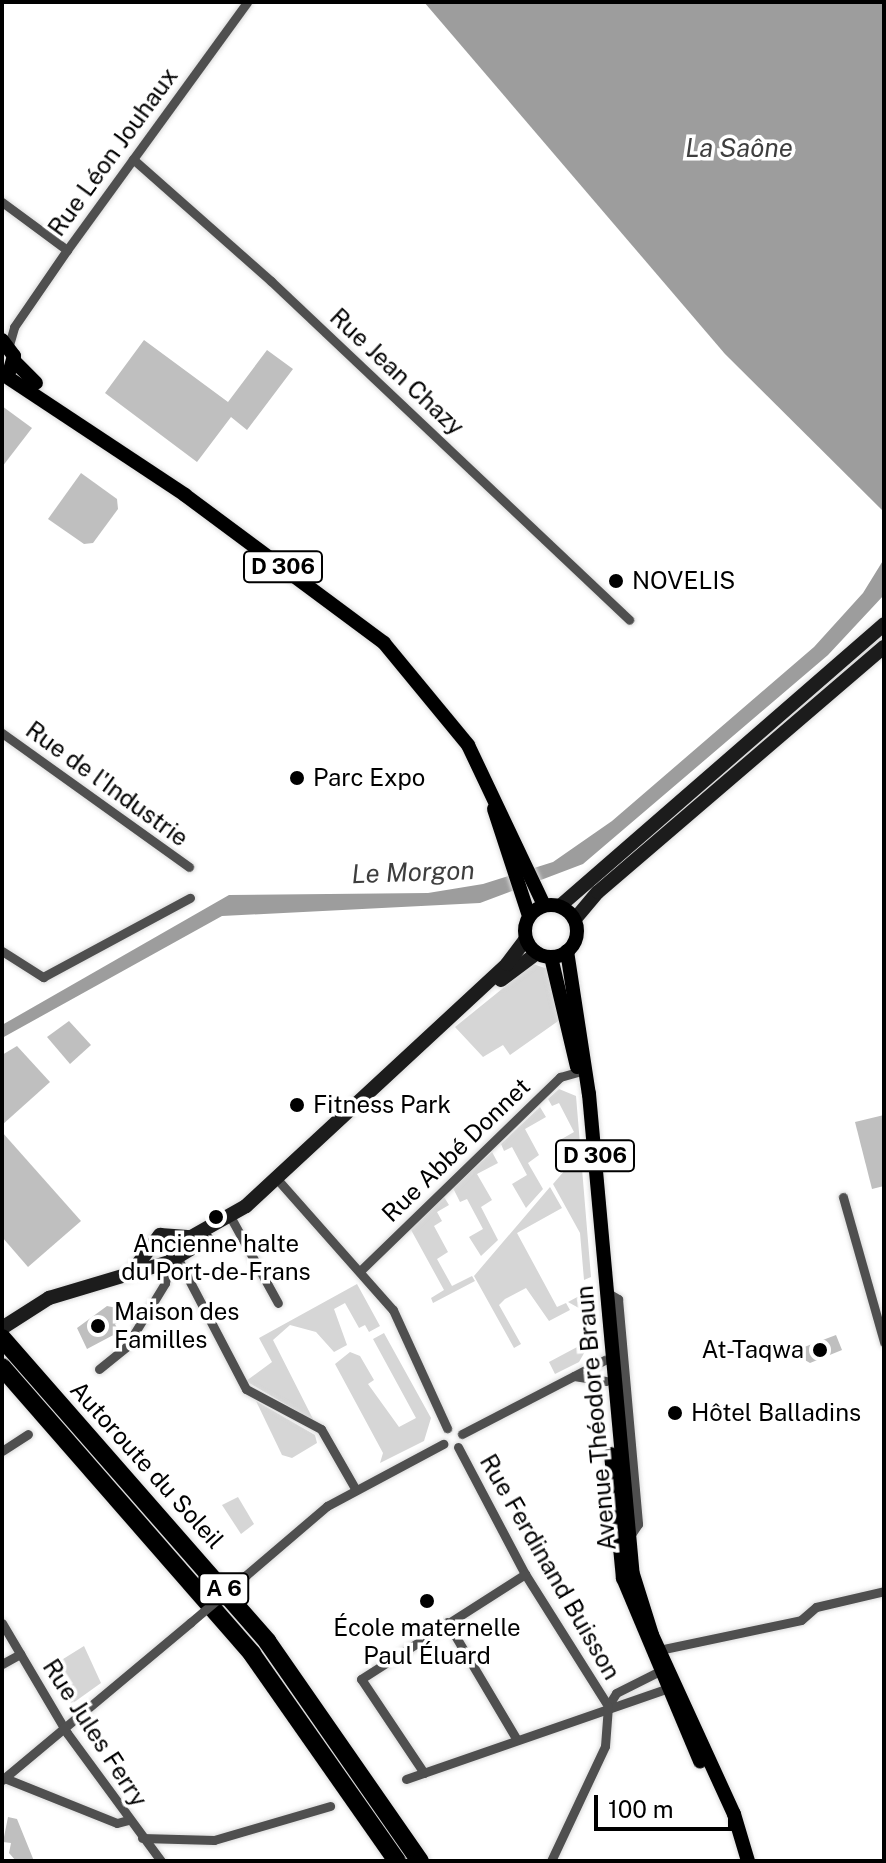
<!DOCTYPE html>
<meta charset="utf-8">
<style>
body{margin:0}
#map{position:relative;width:886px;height:1863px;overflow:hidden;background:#fff;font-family:"Public Sans",sans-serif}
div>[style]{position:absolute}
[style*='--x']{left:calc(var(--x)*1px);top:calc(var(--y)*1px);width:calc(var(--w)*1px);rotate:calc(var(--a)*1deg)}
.green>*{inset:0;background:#d6d6d6}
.water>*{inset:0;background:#9d9d9d}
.building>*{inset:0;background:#bfbfbf}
.roads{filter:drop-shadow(0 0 2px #dbdbdb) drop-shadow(0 0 2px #dbdbdb)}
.street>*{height:9px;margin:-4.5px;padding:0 4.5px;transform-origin:4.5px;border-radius:4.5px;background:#4f4f4f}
.secondary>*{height:14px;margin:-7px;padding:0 7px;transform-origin:7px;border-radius:7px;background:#1c1c1c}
.primary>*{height:14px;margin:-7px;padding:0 7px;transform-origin:7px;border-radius:7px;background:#000}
.primary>.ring{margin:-7px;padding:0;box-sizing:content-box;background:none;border:14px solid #000;border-radius:50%}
.highway>*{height:18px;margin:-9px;padding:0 9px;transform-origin:9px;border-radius:9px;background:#000}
.street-bridge>*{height:9px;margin:-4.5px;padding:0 4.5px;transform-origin:4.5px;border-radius:4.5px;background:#4f4f4f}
.dots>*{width:22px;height:22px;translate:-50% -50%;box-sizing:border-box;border:4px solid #fff;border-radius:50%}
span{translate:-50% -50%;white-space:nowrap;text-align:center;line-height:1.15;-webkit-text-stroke:7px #fff;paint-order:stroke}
.shield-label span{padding:2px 6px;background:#fff;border:2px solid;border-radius:6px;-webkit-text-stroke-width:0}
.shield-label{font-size:22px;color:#000;font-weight:700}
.street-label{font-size:24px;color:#000}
.poi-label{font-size:24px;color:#000}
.left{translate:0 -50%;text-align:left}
.right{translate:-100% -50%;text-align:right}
.water-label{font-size:26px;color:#3e3e3e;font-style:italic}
.frame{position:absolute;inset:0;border:4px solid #000;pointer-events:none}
.scale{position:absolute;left:594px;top:1795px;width:138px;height:36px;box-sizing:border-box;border:4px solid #000;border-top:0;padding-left:10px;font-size:24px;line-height:28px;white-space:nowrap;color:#000;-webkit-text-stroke:6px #fff;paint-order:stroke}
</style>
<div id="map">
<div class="green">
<div style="clip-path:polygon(533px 964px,551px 970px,561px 1019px,510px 1055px,503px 1045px,483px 1057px,455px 1027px)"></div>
<div style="clip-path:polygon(559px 1089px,576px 1096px,591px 1277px,584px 1280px,580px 1233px,553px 1184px,572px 1162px,560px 1140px,574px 1132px,559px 1103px,552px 1106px,548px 1099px)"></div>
<div style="clip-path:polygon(540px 1107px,546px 1117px,525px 1129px,539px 1155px,528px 1163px,543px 1189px,526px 1208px,512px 1184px,527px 1175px,512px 1147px,504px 1151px,501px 1144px)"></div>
<div style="clip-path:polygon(492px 1152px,498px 1163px,477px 1174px,492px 1200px,481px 1207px,498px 1240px,481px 1256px,469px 1237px,483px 1229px,467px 1199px,460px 1202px,453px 1188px)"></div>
<div style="clip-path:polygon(550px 1187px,562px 1208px,517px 1233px,557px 1307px,566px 1303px,570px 1310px,549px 1321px,526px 1288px,505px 1299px,499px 1305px,521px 1344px,514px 1348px,474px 1276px)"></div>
<div style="clip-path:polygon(444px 1197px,449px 1205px,437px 1212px,442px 1221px,434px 1226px,448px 1252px,437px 1259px,452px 1286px,472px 1276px,475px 1281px,433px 1303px,431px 1298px,444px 1290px,410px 1228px)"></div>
<div style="clip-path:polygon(357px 1284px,380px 1326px,369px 1332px,365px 1325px,359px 1328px,345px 1303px,334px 1309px,347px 1345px,334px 1352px,316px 1332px,290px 1325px,273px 1340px,314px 1421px,246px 1381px,272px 1362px,259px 1338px)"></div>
<div style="clip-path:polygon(592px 1289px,595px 1334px,579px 1362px,555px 1374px,549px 1362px,579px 1346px,588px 1331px,586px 1312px,568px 1302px)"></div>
<div style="clip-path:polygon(384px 1333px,431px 1418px,424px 1441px,380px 1463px,383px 1453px,335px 1364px,350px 1352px,360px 1356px,374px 1380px,368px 1384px,399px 1427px,416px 1418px,373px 1339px)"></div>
<div style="clip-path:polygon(256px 1401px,315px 1435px,317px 1443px,292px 1458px,282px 1455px)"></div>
<div style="clip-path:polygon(238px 1497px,254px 1524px,241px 1534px,222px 1505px)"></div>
<div style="clip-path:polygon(84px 1646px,101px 1683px,73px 1703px,64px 1700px,47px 1669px)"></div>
</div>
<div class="water">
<div style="clip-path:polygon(424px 2px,884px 2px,884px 512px,725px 354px)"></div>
<div style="clip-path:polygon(884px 559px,884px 595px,828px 655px,583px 864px,480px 903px,222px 916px,2px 1038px,2px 1025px,229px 895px,428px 893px,483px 884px,553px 862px,612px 821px,814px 647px,863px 593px)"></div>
</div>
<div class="building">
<div style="clip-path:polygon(144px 340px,228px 402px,267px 350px,293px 369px,247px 430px,231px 417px,197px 462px,105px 393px)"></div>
<div style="clip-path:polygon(2px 406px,32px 428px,2px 467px)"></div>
<div style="clip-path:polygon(81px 473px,117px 499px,118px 509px,93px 543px,84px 544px,48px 519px)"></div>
<div style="clip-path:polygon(69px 1021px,91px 1045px,70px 1064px,47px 1037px)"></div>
<div style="clip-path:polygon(17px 1046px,50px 1082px,2px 1125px,2px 1055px)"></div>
<div style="clip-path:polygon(884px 1115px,884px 1186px,872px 1189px,855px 1122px)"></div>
<div style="clip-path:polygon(2px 1132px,81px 1221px,28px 1267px,2px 1237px)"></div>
<div style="clip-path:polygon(107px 1306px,117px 1308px,123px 1320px,115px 1324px,119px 1332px,87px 1349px,77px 1328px)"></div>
<div style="clip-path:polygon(836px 1335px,842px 1350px,810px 1363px,803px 1359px,799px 1349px)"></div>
<div style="clip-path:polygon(8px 1817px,17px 1819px,34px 1861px,16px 1861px,9px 1853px,11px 1843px,3px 1842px)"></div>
</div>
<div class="roads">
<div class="street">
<div style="--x:133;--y:159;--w:184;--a:41.5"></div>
<div style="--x:271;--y:281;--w:493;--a:43.4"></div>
<div style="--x:2;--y:202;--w:81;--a:36.4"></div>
<div style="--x:9;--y:345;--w:19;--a:-74"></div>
<div style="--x:14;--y:327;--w:93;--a:-55.5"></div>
<div style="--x:67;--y:250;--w:306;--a:-54"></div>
<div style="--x:2;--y:733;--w:230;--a:35.6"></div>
<div style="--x:2;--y:951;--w:49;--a:32.4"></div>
<div style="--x:43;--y:977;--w:167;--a:-28.3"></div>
<div style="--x:277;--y:1179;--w:175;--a:48.5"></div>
<div style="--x:393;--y:1310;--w:130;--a:65.4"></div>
<div style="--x:843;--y:1197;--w:151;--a:74.2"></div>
<div style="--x:231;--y:1218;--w:97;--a:61.1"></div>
<div style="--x:177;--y:1257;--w:149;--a:62.4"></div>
<div style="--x:246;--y:1389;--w:85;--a:28.1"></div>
<div style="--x:321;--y:1429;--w:70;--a:60.2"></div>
<div style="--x:360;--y:1271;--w:279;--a:-44.1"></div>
<div style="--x:560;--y:1077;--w:26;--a:-16"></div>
<div style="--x:608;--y:1293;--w:12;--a:31"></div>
<div style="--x:618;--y:1299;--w:226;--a:84.9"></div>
<div style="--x:638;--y:1524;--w:18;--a:124"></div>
<div style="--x:99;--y:1369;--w:35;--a:-39"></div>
<div style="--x:126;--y:1347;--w:75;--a:-58.6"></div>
<div style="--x:165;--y:1283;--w:21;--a:-79"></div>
<div style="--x:574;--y:1376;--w:32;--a:9"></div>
<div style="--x:462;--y:1434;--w:161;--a:-27.4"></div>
<div style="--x:458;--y:1447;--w:144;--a:62.2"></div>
<div style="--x:525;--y:1574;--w:156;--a:57.8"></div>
<div style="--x:2;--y:1451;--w:31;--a:-33"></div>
<div style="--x:245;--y:1576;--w:108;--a:-40.5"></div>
<div style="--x:327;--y:1506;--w:132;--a:-28.1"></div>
<div style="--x:447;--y:1622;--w:135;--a:59.3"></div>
<div style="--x:2;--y:1623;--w:128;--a:59.4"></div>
<div style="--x:67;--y:1733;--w:159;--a:53.7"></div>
<div style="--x:659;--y:1650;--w:145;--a:-11.9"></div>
<div style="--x:801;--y:1620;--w:20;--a:-41"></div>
<div style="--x:816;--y:1607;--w:70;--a:-13.2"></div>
<div style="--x:2;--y:1664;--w:21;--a:-29"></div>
<div style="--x:608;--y:1706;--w:15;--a:-58"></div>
<div style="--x:616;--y:1693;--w:54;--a:-26.6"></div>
<div style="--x:424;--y:1773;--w:113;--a:-123.8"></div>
<div style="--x:361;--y:1679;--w:195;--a:-32.6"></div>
<div style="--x:7;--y:1779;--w:118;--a:21.8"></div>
<div style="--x:117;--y:1823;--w:11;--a:-15"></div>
<div style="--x:406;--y:1779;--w:281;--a:-19.1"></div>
<div style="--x:2;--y:1780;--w:246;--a:-39.9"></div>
<div style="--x:142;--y:1838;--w:72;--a:1.6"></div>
<div style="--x:214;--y:1840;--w:121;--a:-16.3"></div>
<div style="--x:551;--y:1861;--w:127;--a:-64.8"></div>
<div style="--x:605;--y:1746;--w:40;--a:-85.7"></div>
</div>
<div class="secondary">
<div style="--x:560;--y:906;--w:430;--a:-41"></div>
<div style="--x:575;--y:919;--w:35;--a:-50"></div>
<div style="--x:598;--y:892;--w:377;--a:-40.6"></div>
<div style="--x:501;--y:980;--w:45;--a:-36.9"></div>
<div style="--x:131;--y:1273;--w:48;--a:-52.7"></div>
<div style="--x:160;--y:1235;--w:31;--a:4"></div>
<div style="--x:191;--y:1237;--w:63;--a:-29.4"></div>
<div style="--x:246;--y:1206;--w:356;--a:-42.8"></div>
<div style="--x:507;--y:964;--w:31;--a:-53"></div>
<div style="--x:2;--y:1328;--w:56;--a:-32.6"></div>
<div style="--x:49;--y:1298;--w:125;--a:-16.7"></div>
<div style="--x:169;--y:1262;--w:44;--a:-31.2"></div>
</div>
<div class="primary">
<div style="--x:2;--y:340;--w:20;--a:53"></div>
<div style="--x:14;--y:356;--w:15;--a:106"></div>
<div style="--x:14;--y:361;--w:31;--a:45"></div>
<div style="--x:4;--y:375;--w:217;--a:33.5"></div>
<div style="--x:185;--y:495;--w:248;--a:36.6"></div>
<div style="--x:384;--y:643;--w:132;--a:50.5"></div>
<div style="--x:468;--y:745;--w:177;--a:64.6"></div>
<div style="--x:494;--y:809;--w:113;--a:71.9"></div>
<div class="ring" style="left:525px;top:905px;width:38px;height:38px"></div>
<div style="--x:567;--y:951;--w:145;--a:81.3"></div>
<div style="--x:589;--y:1094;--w:479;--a:84.8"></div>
<div style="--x:632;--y:1571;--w:67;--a:72.6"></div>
<div style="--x:652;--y:1635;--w:197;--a:65.4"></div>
<div style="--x:734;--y:1814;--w:49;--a:73.4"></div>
<div style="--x:551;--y:957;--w:113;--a:76.7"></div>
<div style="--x:611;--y:1454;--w:125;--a:84.5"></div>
<div style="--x:623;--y:1578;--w:199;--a:67.2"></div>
</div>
<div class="highway">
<div style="--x:2;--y:1338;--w:403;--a:48.8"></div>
<div style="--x:267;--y:1641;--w:268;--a:55.2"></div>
<div style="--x:2;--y:1367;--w:381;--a:48.9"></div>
<div style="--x:252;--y:1654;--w:253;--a:55"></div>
</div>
</div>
<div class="street-bridge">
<div style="--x:191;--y:1622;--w:71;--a:-40.4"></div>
</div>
<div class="dots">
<div style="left:616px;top:581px;background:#000"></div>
<div style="left:297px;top:778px;background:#000"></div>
<div style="left:297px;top:1105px;background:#000"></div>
<div style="left:216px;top:1217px;background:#000"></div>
<div style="left:98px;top:1326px;background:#000"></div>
<div style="left:820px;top:1350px;background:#000"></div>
<div style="left:675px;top:1413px;background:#000"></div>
<div style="left:427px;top:1601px;background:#000"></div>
</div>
<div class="shield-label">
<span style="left:283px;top:567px">D 306</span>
<span style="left:595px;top:1156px">D 306</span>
<span style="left:224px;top:1589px">A 6</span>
</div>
<div class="street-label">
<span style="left:113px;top:152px;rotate:-54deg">Rue Léon Jouhaux</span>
<span style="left:397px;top:372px;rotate:43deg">Rue Jean Chazy</span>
<span style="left:107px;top:784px;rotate:36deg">Rue de l'Industrie</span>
<span style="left:456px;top:1150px;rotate:-44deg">Rue Abbé Donnet</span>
<span style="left:596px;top:1418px;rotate:-95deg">Avenue Théodore Braun</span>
<span style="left:147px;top:1465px;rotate:48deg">Autoroute du Soleil</span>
<span style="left:550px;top:1567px;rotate:60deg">Rue Ferdinand Buisson</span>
<span style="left:95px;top:1733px;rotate:57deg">Rue Jules Ferry</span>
</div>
<div class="poi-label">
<span class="left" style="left:632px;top:581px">NOVELIS</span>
<span class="left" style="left:313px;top:778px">Parc Expo</span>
<span class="left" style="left:313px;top:1105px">Fitness Park</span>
<span style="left:216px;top:1258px">Ancienne halte<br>du Port-de-Frans</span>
<span class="left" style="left:114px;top:1326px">Maison des<br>Familles</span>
<span class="right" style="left:804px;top:1350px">At-Taqwa</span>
<span class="left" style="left:691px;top:1413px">Hôtel Balladins</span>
<span style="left:427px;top:1642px">École maternelle<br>Paul Éluard</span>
</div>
<div class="water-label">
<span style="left:739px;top:148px">La Saône</span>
<span style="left:413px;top:872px;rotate:-2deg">Le Morgon</span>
</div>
<div class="frame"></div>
<div class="scale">100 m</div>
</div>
